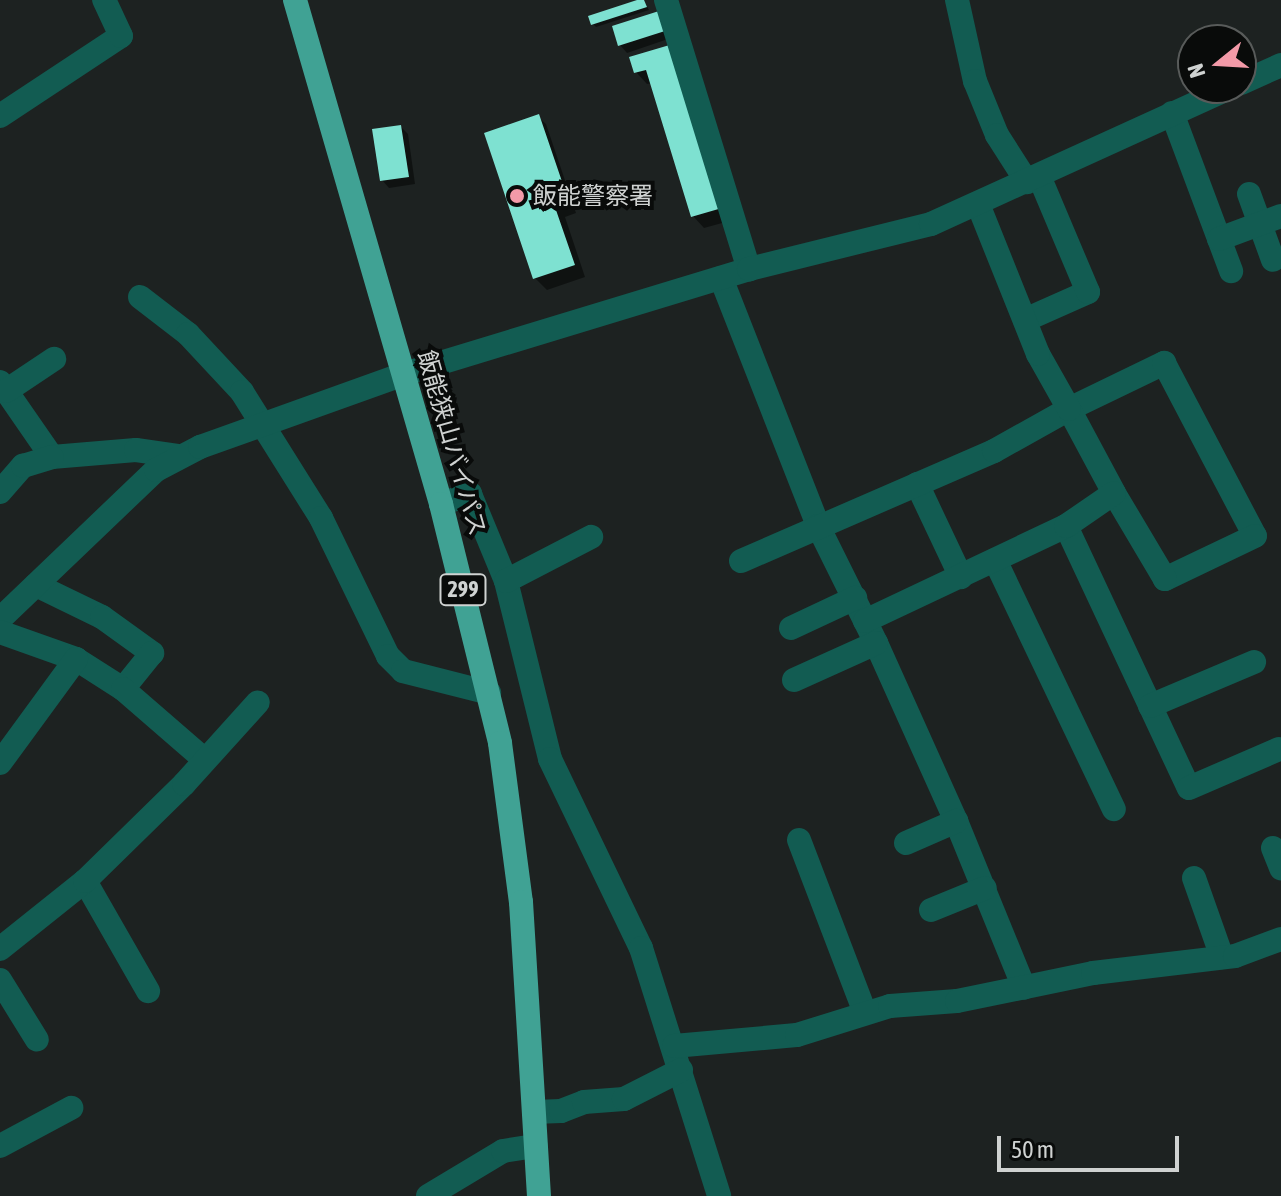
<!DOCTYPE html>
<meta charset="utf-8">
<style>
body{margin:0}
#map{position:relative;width:1281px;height:1196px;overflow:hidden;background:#1d2221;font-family:"Asap Condensed","Noto Sans JP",sans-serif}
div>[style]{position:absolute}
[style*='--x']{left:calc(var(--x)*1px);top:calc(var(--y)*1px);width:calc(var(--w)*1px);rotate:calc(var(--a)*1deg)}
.shadow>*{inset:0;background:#0007}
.building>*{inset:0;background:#7ee1d1}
.minor>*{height:24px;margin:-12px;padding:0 12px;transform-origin:12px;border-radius:12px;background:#125c52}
.highway>*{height:24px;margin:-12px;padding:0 12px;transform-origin:12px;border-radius:12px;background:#40a294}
.dots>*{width:22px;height:22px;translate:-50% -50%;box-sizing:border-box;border:4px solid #090b0a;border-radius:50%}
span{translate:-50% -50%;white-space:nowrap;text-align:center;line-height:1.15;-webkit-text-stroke:8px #090b0a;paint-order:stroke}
.shield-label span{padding:2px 6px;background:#090b0a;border:2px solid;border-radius:6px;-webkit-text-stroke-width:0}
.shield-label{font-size:22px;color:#cfd2d1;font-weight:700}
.poi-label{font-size:24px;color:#cfd2d1}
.left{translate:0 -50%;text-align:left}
.street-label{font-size:24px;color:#cfd2d1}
.north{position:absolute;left:1177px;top:24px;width:80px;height:80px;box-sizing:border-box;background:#090b0a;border:2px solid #585b5a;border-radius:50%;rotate:252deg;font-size:22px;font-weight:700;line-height:32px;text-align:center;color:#cfd2d1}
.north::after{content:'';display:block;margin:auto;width:28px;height:36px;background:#f39aa8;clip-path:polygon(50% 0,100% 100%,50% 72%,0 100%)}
.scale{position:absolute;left:997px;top:1136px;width:182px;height:36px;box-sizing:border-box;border:4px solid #cfd2d1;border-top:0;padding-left:10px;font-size:24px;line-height:28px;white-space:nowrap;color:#cfd2d1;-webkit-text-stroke:6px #090b0a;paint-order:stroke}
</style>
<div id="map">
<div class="shadow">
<div style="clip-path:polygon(643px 0,649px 10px,596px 27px,593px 24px)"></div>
<div style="clip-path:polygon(666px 20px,671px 38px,627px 53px,620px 45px)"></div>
<div style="clip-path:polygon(672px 47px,733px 220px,704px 228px,693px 216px,652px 83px,647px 84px,636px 72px)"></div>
<div style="clip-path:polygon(538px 117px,546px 124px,576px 213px,565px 217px,585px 277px,547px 290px,535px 278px)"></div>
<div style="clip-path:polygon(401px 127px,408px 134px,415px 184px,389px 188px,382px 180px)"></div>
</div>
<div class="building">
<div style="clip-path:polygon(637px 0,644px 0,647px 7px,591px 25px,588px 16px)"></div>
<div style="clip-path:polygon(659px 11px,665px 31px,618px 46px,612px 26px)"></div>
<div style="clip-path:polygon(673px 44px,722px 208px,691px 217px,646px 70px,634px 73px,629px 57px)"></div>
<div style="clip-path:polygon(539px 114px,570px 205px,556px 210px,575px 265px,533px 279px,484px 133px)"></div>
<div style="clip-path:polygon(401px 125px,409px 177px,380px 181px,372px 129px)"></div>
</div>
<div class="minor">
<div style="--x:666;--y:0;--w:282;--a:72.9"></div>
<div style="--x:957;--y:0;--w:83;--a:77.5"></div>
<div style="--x:975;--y:81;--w:58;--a:67.8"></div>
<div style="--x:997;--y:135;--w:56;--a:57.4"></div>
<div style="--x:1241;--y:83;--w:44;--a:-24.2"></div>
<div style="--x:1172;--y:113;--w:169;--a:69.5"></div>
<div style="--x:0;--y:116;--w:145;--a:-33.5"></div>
<div style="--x:121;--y:36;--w:40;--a:-115"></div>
<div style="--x:1249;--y:194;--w:70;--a:70"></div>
<div style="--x:1219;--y:239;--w:66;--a:-20.4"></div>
<div style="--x:721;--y:278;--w:266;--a:68.6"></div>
<div style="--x:818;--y:526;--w:131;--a:63.6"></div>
<div style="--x:876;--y:643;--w:195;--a:65.8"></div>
<div style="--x:956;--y:821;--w:180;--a:67.8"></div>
<div style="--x:140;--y:297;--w:61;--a:37.6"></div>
<div style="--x:188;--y:334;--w:79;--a:47"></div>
<div style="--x:242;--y:392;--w:149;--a:57.9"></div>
<div style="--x:321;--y:518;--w:153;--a:64.1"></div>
<div style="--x:388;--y:656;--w:21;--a:45"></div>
<div style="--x:403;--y:671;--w:89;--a:14.3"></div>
<div style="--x:1025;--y:320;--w:69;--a:-24"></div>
<div style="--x:1088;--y:292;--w:126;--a:-112.9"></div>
<div style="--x:0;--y:382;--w:91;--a:55.3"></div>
<div style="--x:52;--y:457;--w:84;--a:-4.8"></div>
<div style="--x:136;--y:450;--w:42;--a:8.1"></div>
<div style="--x:6;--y:391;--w:58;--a:-33.7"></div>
<div style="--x:917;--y:484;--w:103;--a:64.7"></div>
<div style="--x:0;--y:492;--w:35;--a:-49"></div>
<div style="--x:23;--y:466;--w:30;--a:-17"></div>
<div style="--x:441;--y:504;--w:31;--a:-19"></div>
<div style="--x:470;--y:494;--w:94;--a:67.5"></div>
<div style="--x:506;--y:581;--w:183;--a:76.1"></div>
<div style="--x:550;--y:759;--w:210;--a:64.3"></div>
<div style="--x:641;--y:948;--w:260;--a:72.5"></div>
<div style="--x:1066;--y:526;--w:289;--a:64.9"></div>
<div style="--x:1189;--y:788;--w:98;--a:-23.4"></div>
<div style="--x:995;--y:560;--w:276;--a:64.5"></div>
<div style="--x:741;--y:561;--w:276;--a:-23.5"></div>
<div style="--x:994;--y:451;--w:86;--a:-29.2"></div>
<div style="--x:1069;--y:409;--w:106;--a:-25.8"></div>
<div style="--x:1164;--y:363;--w:195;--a:62.3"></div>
<div style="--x:1255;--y:536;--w:100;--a:154.5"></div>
<div style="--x:1165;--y:579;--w:100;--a:-120.7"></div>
<div style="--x:1114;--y:493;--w:95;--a:-118.2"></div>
<div style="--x:1069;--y:409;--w:63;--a:-119.4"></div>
<div style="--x:1038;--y:354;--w:162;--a:-111.8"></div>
<div style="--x:506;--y:581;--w:96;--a:-27.4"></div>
<div style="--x:36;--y:585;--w:73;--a:25.9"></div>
<div style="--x:102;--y:617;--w:62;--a:35.8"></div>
<div style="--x:152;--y:653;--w:46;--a:128.9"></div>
<div style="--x:0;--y:619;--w:216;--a:-43.7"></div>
<div style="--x:156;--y:470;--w:50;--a:-27.6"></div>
<div style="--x:200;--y:447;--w:217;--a:-19.7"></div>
<div style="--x:404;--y:374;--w:361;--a:-16.9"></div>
<div style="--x:749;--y:269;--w:187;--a:-13.9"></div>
<div style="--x:931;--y:224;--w:328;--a:-24.5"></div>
<div style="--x:865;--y:621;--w:222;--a:-25.3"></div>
<div style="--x:1066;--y:526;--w:58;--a:-34.5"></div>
<div style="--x:791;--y:628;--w:71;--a:-25.1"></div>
<div style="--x:0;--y:632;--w:81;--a:19.6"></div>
<div style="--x:76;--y:659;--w:56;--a:32.6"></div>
<div style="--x:123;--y:689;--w:108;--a:40.9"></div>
<div style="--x:794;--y:680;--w:90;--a:-24.3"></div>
<div style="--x:1150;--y:706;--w:113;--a:-22.9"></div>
<div style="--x:0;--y:763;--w:129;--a:-53.8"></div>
<div style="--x:799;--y:840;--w:185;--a:69.1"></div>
<div style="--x:906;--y:843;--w:55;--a:-23.7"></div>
<div style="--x:1273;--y:848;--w:22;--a:68"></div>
<div style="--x:1194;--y:878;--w:84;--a:70.5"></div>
<div style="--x:85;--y:881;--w:127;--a:60.2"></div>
<div style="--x:931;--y:910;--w:58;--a:-22.2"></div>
<div style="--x:0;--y:949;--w:109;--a:-38.7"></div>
<div style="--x:85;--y:881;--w:139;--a:-44.4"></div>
<div style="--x:184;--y:784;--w:110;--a:-47.9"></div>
<div style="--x:0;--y:980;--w:70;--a:58.3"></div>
<div style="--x:674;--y:1046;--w:123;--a:-5.1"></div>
<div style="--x:797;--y:1035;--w:97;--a:-17.3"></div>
<div style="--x:890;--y:1006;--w:67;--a:-4.3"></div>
<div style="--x:957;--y:1001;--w:139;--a:-11.6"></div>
<div style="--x:1093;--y:973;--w:143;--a:-6.8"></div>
<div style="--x:1235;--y:956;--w:49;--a:-20.3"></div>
<div style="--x:534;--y:1112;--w:27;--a:-2"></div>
<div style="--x:561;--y:1111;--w:25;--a:-21"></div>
<div style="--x:584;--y:1102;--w:40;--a:-4.3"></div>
<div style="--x:624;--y:1099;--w:64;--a:-27"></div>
<div style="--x:0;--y:1146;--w:81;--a:-28.2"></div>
<div style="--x:428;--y:1196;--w:87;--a:-31"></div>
<div style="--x:503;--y:1151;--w:33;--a:-9"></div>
</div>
<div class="highway">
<div style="--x:295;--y:0;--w:525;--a:73.84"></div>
<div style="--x:441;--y:504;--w:246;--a:76.1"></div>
<div style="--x:500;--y:743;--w:160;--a:82.5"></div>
<div style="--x:521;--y:902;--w:295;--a:86.5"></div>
</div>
<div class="dots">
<div style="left:517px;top:196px;background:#f39aa8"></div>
</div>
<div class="shield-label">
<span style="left:463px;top:590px">299</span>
</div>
<div class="poi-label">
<span class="left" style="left:533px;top:196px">飯能警察署</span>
</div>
<div class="street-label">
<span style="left:452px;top:443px;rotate:74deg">飯能狭山バイパス</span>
</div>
<div class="north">N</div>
<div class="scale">50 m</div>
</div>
